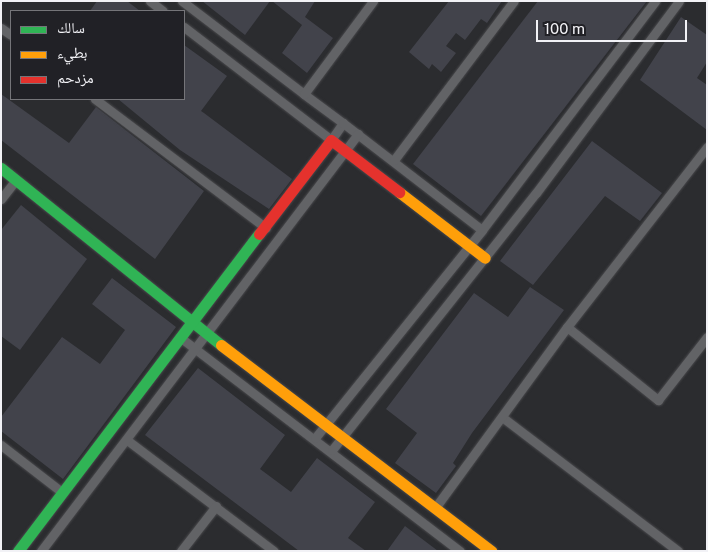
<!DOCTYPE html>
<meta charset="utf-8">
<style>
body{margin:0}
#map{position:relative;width:708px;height:552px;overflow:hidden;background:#2b2c2f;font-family:"Public Sans","Noto Naskh Arabic",sans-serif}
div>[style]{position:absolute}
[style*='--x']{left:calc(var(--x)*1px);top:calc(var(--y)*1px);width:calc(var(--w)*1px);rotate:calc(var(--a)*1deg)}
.building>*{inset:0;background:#42434b}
.roads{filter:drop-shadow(0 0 1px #49494c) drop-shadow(0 0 1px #49494c)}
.street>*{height:9px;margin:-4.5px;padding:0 4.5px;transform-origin:4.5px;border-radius:4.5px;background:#626366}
.fast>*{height:11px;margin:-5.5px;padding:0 5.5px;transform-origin:5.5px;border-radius:5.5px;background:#30b455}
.slow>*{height:11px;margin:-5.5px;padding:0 5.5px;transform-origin:5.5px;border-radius:5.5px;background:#ff9f0a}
.jam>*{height:11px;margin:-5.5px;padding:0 5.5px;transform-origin:5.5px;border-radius:5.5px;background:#e5322d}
span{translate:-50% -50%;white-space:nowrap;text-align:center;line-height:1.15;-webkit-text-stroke:4px #212126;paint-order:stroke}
.frame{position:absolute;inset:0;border:2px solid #f2f2f6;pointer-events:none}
.legend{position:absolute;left:10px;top:10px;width:175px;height:90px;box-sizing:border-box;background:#212126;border:1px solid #757579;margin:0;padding:6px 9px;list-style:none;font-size:15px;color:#f2f2f6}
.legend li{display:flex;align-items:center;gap:10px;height:25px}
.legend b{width:25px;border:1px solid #757579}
.scale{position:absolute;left:536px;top:20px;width:151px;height:22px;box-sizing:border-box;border:2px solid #f2f2f6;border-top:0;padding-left:6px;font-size:15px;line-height:18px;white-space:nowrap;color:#f2f2f6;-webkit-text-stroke:4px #212126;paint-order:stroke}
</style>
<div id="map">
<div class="building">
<div style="clip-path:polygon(97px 1px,127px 1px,140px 11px,90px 11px)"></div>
<div style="clip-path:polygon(202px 1px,270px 1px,245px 35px)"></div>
<div style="clip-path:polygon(272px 1px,315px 1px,305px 17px,333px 38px,307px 73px,282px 53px,302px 25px)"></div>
<div style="clip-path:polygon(449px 1px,502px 1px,487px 23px,481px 19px,465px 40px,456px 33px,446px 46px,456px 53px,441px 72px,432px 64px,429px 69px,409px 52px)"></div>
<div style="clip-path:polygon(538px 1px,647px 1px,481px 216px,413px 164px)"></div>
<div style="clip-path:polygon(681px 17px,707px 35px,707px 62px,697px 78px,707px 85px,707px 130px,640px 80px)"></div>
<div style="clip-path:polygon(184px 45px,227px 76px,201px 111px,204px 113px,292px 179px,269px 209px,180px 150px,118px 99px,184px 99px)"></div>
<div style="clip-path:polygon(1px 94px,69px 143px,96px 107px,204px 191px,155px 259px,1px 140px)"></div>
<div style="clip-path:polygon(592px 141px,662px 193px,640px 221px,605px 196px,533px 285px,500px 261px)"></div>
<div style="clip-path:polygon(21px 205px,87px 259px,20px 350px,1px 336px,1px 230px)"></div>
<div style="clip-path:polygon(112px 278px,176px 327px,63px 479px,1px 431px,1px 417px,62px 337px,100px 364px,125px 330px,92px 304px)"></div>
<div style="clip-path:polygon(530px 287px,564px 310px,472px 433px,453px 463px,456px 466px,436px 493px,395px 463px,417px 433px,386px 409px,474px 293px,508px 317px)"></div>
<div style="clip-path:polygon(198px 368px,285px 435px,260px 469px,291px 492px,317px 458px,375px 502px,348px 538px,366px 551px,299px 551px,145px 435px)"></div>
<div style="clip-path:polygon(405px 526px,438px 551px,387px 551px)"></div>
</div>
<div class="roads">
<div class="street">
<div style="--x:150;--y:1;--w:16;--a:38"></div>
<div style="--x:182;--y:1;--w:153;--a:37.3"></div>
<div style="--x:184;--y:27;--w:185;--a:37.5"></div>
<div style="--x:331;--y:140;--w:21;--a:-55"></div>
<div style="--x:343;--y:123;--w:49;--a:-143.4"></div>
<div style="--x:304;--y:94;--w:116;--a:-53.4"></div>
<div style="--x:1;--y:28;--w:12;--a:35"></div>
<div style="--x:95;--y:99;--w:214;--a:37"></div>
<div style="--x:343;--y:123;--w:175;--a:37.6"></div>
<div style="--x:394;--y:160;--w:199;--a:-53"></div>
<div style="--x:1;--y:199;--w:24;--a:-52"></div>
<div style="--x:567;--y:327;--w:117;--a:38.7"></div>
<div style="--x:658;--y:400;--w:80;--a:-52.1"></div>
<div style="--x:181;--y:338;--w:351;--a:37.4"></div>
<div style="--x:502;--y:417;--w:221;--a:37.3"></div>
<div style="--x:315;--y:438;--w:267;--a:-51.2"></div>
<div style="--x:482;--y:230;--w:287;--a:-52.9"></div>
<div style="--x:127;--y:440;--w:184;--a:37.1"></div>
<div style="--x:1;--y:445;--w:78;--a:37.7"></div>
<div style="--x:332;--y:450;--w:328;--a:-51.6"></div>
<div style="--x:536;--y:193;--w:239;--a:-53.3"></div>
<div style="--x:435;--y:508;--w:224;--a:-53.9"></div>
<div style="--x:567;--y:327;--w:228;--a:-52.1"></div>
<div style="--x:41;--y:551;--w:524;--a:-52.76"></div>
<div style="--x:181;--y:551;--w:57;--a:-52.1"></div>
</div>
<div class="fast">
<div style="--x:1;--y:168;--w:282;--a:38.8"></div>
<div style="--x:18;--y:551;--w:398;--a:-52.8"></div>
</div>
<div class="slow">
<div style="--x:399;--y:192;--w:108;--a:37.5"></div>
<div style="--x:221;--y:345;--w:340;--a:37.3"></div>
</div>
<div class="jam">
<div style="--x:259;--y:234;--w:118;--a:-52.5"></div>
<div style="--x:331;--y:140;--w:86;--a:37.4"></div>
</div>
</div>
<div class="frame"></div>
<ul class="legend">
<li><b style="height:6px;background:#30b455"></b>سالك</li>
<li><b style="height:6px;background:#ff9f0a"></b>بطيء</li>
<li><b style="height:6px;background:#e5322d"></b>مزدحم</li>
</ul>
<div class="scale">100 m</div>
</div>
